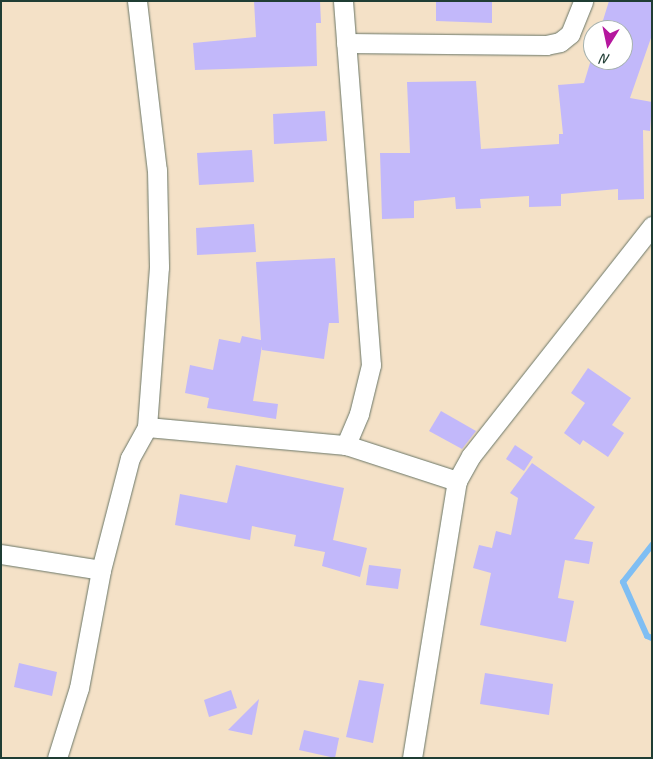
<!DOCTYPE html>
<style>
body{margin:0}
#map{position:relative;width:653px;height:759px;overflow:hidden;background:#f4e1c7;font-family:Caveat,sans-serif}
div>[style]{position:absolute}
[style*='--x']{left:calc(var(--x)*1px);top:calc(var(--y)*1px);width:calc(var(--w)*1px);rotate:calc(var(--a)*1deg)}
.stream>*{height:6px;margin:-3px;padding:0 3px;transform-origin:3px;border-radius:3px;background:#7fbef3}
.building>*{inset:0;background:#c2b8fa}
.roads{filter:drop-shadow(0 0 1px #6a7667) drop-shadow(0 0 1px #6a7667)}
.minor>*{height:19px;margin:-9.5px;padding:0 9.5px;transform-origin:9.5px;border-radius:9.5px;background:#fff}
span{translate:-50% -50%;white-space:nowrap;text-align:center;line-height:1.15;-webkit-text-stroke:4.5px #fff;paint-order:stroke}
.frame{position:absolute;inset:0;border:2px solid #1f3d34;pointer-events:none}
.north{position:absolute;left:583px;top:20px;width:50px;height:50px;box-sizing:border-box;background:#fff;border:1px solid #a5b1ae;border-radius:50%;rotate:190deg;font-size:14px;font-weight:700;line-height:20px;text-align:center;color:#1f3d34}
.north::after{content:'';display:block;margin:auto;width:18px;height:22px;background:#b5179e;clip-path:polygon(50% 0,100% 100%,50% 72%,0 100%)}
</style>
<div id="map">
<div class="stream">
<div style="--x:652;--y:545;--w:47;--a:128.1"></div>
<div style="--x:623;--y:582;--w:59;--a:66"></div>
<div style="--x:647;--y:636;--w:5;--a:22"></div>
</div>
<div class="building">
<div style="clip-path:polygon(254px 1px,320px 1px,321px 23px,316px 23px,317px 66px,195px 70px,193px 43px,256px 37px)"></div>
<div style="clip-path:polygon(436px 1px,492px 1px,492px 23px,436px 21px)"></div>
<div style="clip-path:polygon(609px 1px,652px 1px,652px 35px,630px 98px,652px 102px,650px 131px,643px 130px,644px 199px,618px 200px,618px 189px,561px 194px,561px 206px,529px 207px,529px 196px,480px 199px,481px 208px,456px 209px,455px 197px,414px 201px,414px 218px,382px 219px,380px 153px,410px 153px,407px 82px,476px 81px,481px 149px,559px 144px,559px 134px,563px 134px,558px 85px,584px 83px,593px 53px,593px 60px,623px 60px,623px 30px,600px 30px)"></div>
<div style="clip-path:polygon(325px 111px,327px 141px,274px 144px,273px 114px)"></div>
<div style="clip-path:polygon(252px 150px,254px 182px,199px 185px,197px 153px)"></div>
<div style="clip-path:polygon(254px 224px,256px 252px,197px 255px,196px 228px)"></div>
<div style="clip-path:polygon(335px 258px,339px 323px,329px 323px,324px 359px,262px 350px,262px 346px,253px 401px,278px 404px,276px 419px,207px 408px,209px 398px,185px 393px,190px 365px,213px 370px,219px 339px,240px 343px,242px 336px,261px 340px,256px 262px)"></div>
<div style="clip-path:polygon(588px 368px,631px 398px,612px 425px,624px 433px,608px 457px,583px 440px,580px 445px,564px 433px,585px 403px,571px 393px)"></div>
<div style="clip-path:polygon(441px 411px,476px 431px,462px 449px,429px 431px)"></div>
<div style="clip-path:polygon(515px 445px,533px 457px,524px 471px,506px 459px)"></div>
<div style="clip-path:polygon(532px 463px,595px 507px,574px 539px,593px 542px,589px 564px,565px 560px,558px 598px,574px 601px,566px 642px,480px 625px,491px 573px,473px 568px,479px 545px,492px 548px,496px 531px,511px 535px,518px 498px,510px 493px)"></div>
<div style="clip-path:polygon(236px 465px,344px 488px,333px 540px,367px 548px,360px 577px,322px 566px,325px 552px,294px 546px,296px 535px,252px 526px,250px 540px,175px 525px,180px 494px,227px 503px)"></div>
<div style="clip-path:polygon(369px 565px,401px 569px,398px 589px,366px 585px)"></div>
<div style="clip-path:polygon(19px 663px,57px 672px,52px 696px,14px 687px)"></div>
<div style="clip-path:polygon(485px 673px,553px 684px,549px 715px,480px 704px)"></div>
<div style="clip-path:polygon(359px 680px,384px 684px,373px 743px,346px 737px)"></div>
<div style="clip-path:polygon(231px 690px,237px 708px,209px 717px,204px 700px)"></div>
<div style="clip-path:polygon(259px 699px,252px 735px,228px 730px)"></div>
<div style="clip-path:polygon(304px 730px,339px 738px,335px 758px,299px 750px)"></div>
</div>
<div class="roads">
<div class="minor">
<div style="--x:137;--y:1;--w:170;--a:83.3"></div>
<div style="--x:157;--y:170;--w:97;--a:88.8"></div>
<div style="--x:159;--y:267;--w:160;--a:94.3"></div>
<div style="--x:147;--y:427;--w:200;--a:5.2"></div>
<div style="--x:346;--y:445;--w:117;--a:18"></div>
<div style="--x:457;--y:481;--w:29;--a:-61"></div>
<div style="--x:471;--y:456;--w:293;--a:-51.8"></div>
<div style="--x:343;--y:1;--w:365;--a:85.6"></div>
<div style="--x:371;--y:365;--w:50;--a:103.8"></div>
<div style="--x:359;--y:414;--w:34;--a:113"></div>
<div style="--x:346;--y:43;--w:200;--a:0.6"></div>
<div style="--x:546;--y:45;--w:14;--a:-12"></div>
<div style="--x:560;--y:42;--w:13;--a:-39"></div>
<div style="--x:570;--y:34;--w:35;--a:-68"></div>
<div style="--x:1;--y:554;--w:101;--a:9.1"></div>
<div style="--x:57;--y:758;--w:73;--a:-72.6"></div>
<div style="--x:79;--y:688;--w:120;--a:-79.4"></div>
<div style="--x:101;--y:570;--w:116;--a:-75.5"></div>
<div style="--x:130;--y:458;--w:35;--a:-61"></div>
<div style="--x:412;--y:758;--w:281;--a:-80.8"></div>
</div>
</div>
<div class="frame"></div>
<div class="north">N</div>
</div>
